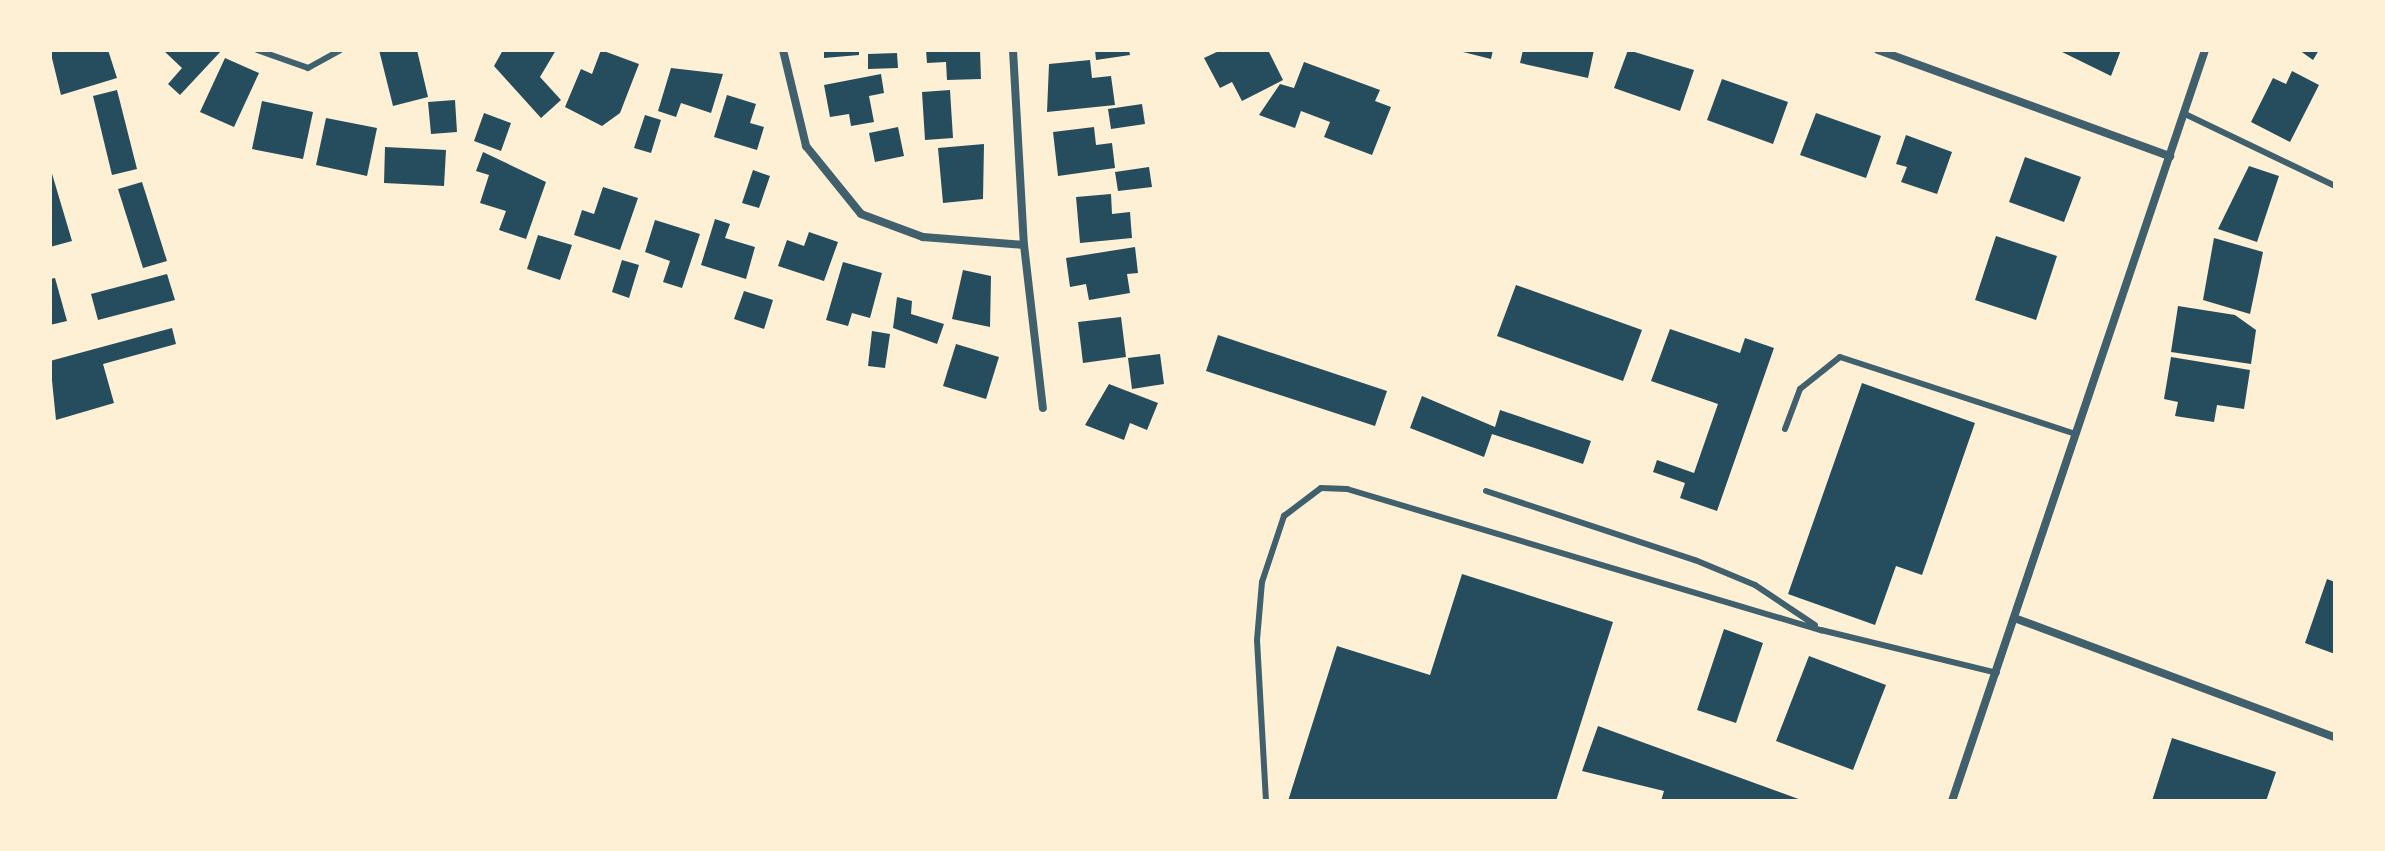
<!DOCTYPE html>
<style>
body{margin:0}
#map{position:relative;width:2385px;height:851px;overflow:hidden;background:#fdf0d5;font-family:"DejaVu Sans",sans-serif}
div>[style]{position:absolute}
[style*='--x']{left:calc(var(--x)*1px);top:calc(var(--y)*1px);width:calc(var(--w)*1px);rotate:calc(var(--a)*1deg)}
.building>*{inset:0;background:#264d5e}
.service>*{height:6px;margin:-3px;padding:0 3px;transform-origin:3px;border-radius:3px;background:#3f606c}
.minor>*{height:8px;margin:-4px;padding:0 4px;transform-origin:4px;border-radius:4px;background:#3f606c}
span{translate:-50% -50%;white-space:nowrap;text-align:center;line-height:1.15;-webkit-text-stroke:8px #fdf0d5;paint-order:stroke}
.frame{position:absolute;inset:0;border:52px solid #fdf0d5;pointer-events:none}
</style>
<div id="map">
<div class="building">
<div style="clip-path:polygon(50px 50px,108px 50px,117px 78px,61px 95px)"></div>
<div style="clip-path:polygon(163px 50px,222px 50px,180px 95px,168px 84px,182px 68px)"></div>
<div style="clip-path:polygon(379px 50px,417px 50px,428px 97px,393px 106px)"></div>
<div style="clip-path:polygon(503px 50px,556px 50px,540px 77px,561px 100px,541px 118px,494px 66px)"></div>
<div style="clip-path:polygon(601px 50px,639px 64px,620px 113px,602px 126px,565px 107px,581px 69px,592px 74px)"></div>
<div style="clip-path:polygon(824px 50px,859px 50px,859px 55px,824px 58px)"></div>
<div style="clip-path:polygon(926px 50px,980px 50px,981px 79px,947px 80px,946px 62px,927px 63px)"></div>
<div style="clip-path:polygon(1095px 50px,1129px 50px,1130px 55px,1096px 60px)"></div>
<div style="clip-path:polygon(1221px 50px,1268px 50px,1283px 80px,1242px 101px,1232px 82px,1220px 88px,1204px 58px)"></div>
<div style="clip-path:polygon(1455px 50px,1493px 50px,1491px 59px)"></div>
<div style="clip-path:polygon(1523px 50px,1594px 50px,1588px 78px,1520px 63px)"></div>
<div style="clip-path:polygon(1628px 50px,1694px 70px,1680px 111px,1614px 88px)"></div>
<div style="clip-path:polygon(2058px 50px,2121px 50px,2111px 76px)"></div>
<div style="clip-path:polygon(2299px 50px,2319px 50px,2313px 60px)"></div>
<div style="clip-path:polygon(897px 53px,898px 68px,868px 69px,868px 54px)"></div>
<div style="clip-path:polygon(225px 58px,259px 73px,234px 127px,200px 112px)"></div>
<div style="clip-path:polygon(1090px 60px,1092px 78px,1111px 76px,1115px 105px,1047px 112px,1049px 64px)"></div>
<div style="clip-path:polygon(1304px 62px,1380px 90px,1375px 101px,1391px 107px,1372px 155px,1324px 137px,1330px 122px,1301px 111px,1295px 128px,1259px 115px,1280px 84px,1294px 88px)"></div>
<div style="clip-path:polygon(671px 68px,723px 74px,711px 113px,681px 103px,676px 117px,658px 111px)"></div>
<div style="clip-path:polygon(2292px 71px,2319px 85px,2290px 142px,2251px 122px,2273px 78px,2286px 84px)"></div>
<div style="clip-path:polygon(881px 74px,884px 93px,869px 96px,874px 122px,851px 126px,849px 114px,830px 117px,824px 85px)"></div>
<div style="clip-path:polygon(1722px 79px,1788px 102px,1773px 144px,1707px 120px)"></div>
<div style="clip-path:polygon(117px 90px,137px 169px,112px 175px,93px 96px)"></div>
<div style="clip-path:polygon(950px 90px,953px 138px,925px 140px,922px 92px)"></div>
<div style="clip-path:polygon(727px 95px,756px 104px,750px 123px,764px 127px,757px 150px,714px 137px)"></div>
<div style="clip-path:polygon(455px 100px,457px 132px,431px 134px,428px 102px)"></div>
<div style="clip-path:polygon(262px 101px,313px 112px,303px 159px,252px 149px)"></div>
<div style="clip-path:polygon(1142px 104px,1145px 124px,1111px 129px,1108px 109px)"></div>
<div style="clip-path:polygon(484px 113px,511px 123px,501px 151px,474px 141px)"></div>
<div style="clip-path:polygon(1816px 113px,1881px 136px,1866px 178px,1800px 155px)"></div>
<div style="clip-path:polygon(645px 115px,661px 120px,651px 153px,634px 148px)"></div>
<div style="clip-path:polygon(326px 118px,377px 128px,367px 176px,316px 165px)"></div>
<div style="clip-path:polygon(898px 127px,904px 156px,875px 162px,869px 133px)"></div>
<div style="clip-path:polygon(1094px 127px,1096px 145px,1112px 143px,1115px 168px,1058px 176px,1053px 132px)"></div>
<div style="clip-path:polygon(1906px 135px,1952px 152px,1937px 194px,1901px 182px,1907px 167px,1896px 164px)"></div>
<div style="clip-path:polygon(984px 144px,983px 199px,943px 203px,938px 148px)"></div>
<div style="clip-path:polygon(385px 147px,446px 150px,444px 186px,384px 183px)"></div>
<div style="clip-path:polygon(483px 152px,546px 182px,526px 239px,499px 230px,506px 211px,480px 203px,489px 175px,476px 171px)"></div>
<div style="clip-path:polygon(2025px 157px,2081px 177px,2064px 222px,2009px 202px)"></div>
<div style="clip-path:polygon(2249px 166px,2279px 176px,2257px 242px,2218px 229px)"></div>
<div style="clip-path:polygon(50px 167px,72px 241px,50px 247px)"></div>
<div style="clip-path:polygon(1149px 167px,1152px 187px,1118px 191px,1115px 172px)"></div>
<div style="clip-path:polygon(753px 170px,770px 176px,759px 208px,742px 203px)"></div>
<div style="clip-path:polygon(142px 182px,167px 261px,143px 268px,118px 189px)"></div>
<div style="clip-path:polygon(603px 187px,638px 198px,620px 250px,574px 235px,582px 210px,594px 214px)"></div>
<div style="clip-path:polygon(1111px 194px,1112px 214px,1130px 212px,1132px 238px,1080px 243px,1076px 197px)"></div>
<div style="clip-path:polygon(715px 219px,730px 224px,725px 238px,755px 247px,746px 279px,701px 265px)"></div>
<div style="clip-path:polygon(655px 220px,700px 234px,682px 288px,663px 282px,670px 261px,645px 252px)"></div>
<div style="clip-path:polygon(809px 232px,838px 242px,824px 281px,778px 266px,787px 240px,804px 246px)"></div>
<div style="clip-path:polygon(538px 235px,572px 245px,560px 280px,527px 269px)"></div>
<div style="clip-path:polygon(1996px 236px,2057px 256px,2036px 320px,1975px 300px)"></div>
<div style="clip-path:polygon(2214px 238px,2263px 252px,2250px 314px,2203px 300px)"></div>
<div style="clip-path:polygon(1135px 247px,1138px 273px,1127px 274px,1130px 293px,1089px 300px,1086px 284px,1070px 287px,1066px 258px)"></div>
<div style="clip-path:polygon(622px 260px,639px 265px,629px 298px,612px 292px)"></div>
<div style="clip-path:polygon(843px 262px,882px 273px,870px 318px,852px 313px,848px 326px,826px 320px)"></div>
<div style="clip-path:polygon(963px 270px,991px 276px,990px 327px,952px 319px)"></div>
<div style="clip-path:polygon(167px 274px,175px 300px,98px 320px,91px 294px)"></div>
<div style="clip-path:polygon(55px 278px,67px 321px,50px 325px,50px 279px)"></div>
<div style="clip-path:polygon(1516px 285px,1642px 330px,1623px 381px,1497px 336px)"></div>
<div style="clip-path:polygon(744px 291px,773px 300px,764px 329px,734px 319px)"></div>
<div style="clip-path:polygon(897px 297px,912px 301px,911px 314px,944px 324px,937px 344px,893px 328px)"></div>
<div style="clip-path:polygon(2178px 306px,2235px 315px,2256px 330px,2251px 364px,2171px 352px)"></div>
<div style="clip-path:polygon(1121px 317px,1126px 357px,1083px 363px,1078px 322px)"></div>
<div style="clip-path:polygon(172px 328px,176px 344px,103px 364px,114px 403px,56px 420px,50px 361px)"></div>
<div style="clip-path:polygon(1670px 329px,1740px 353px,1745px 338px,1774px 348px,1717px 511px,1680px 498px,1685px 483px,1653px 472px,1657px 460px,1694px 473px,1718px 404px,1651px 381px)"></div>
<div style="clip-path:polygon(872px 331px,890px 334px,885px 368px,868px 366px)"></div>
<div style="clip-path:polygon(1218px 335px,1387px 391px,1375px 426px,1206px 371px)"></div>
<div style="clip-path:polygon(956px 344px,999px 357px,986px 399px,943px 386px)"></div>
<div style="clip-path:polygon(1160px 354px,1164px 384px,1132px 389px,1128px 358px)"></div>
<div style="clip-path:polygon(2171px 357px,2250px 370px,2244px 409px,2217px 405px,2214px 422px,2175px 416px,2178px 402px,2164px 399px)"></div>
<div style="clip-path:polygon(1862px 383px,1975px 423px,1922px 575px,1896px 566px,1875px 625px,1788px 594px)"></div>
<div style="clip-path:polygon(1109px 384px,1158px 403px,1147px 430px,1130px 423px,1124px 440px,1085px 425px)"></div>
<div style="clip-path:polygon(1422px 396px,1495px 427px,1500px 410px,1591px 441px,1583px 464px,1492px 434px,1484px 457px,1410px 428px)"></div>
<div style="clip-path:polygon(1462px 574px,1613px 622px,1556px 801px,1288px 801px,1337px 646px,1430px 675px)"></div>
<div style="clip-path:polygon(2327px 579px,2335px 582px,2335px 654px,2305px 643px)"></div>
<div style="clip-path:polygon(1724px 629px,1763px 643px,1736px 723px,1697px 710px)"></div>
<div style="clip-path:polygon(1809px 656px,1886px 685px,1853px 770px,1776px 741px)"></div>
<div style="clip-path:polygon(1598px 726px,1804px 801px,1661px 801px,1664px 791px,1582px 771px)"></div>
<div style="clip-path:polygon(2172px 738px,2276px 772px,2266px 801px,2152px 801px)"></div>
</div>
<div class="service">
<div style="--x:257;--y:50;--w:54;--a:19.4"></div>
<div style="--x:308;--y:68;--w:37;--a:-29"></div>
<div style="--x:2185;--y:114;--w:166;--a:25.6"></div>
<div style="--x:1785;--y:429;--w:43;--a:-69.4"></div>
<div style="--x:1800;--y:389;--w:51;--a:-38.7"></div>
<div style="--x:1840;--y:357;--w:247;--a:18.1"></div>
<div style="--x:1486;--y:491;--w:220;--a:18.3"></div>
<div style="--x:1695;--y:560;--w:65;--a:22.6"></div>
<div style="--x:1755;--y:585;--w:72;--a:33.7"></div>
<div style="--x:1266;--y:801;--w:161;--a:-93.2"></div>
<div style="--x:1257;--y:640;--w:58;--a:-85.1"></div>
<div style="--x:1262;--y:582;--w:70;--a:-71.6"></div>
<div style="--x:1284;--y:516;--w:46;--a:-37.1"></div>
<div style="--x:1321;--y:488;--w:26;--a:2"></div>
<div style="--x:1347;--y:489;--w:495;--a:16.6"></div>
<div style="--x:1821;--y:630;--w:181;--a:13.7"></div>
</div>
<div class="minor">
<div style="--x:783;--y:50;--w:99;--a:76.5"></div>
<div style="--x:806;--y:146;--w:87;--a:51"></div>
<div style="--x:861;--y:214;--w:66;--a:20.4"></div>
<div style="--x:923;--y:237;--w:101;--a:4.5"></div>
<div style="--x:1013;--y:50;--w:195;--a:86.8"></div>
<div style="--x:1024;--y:245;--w:164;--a:83.4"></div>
<div style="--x:1878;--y:50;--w:311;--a:20"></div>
<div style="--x:2017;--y:619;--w:339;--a:20.4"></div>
<div style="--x:1952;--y:801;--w:792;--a:-71.38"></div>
</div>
<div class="frame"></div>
</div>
